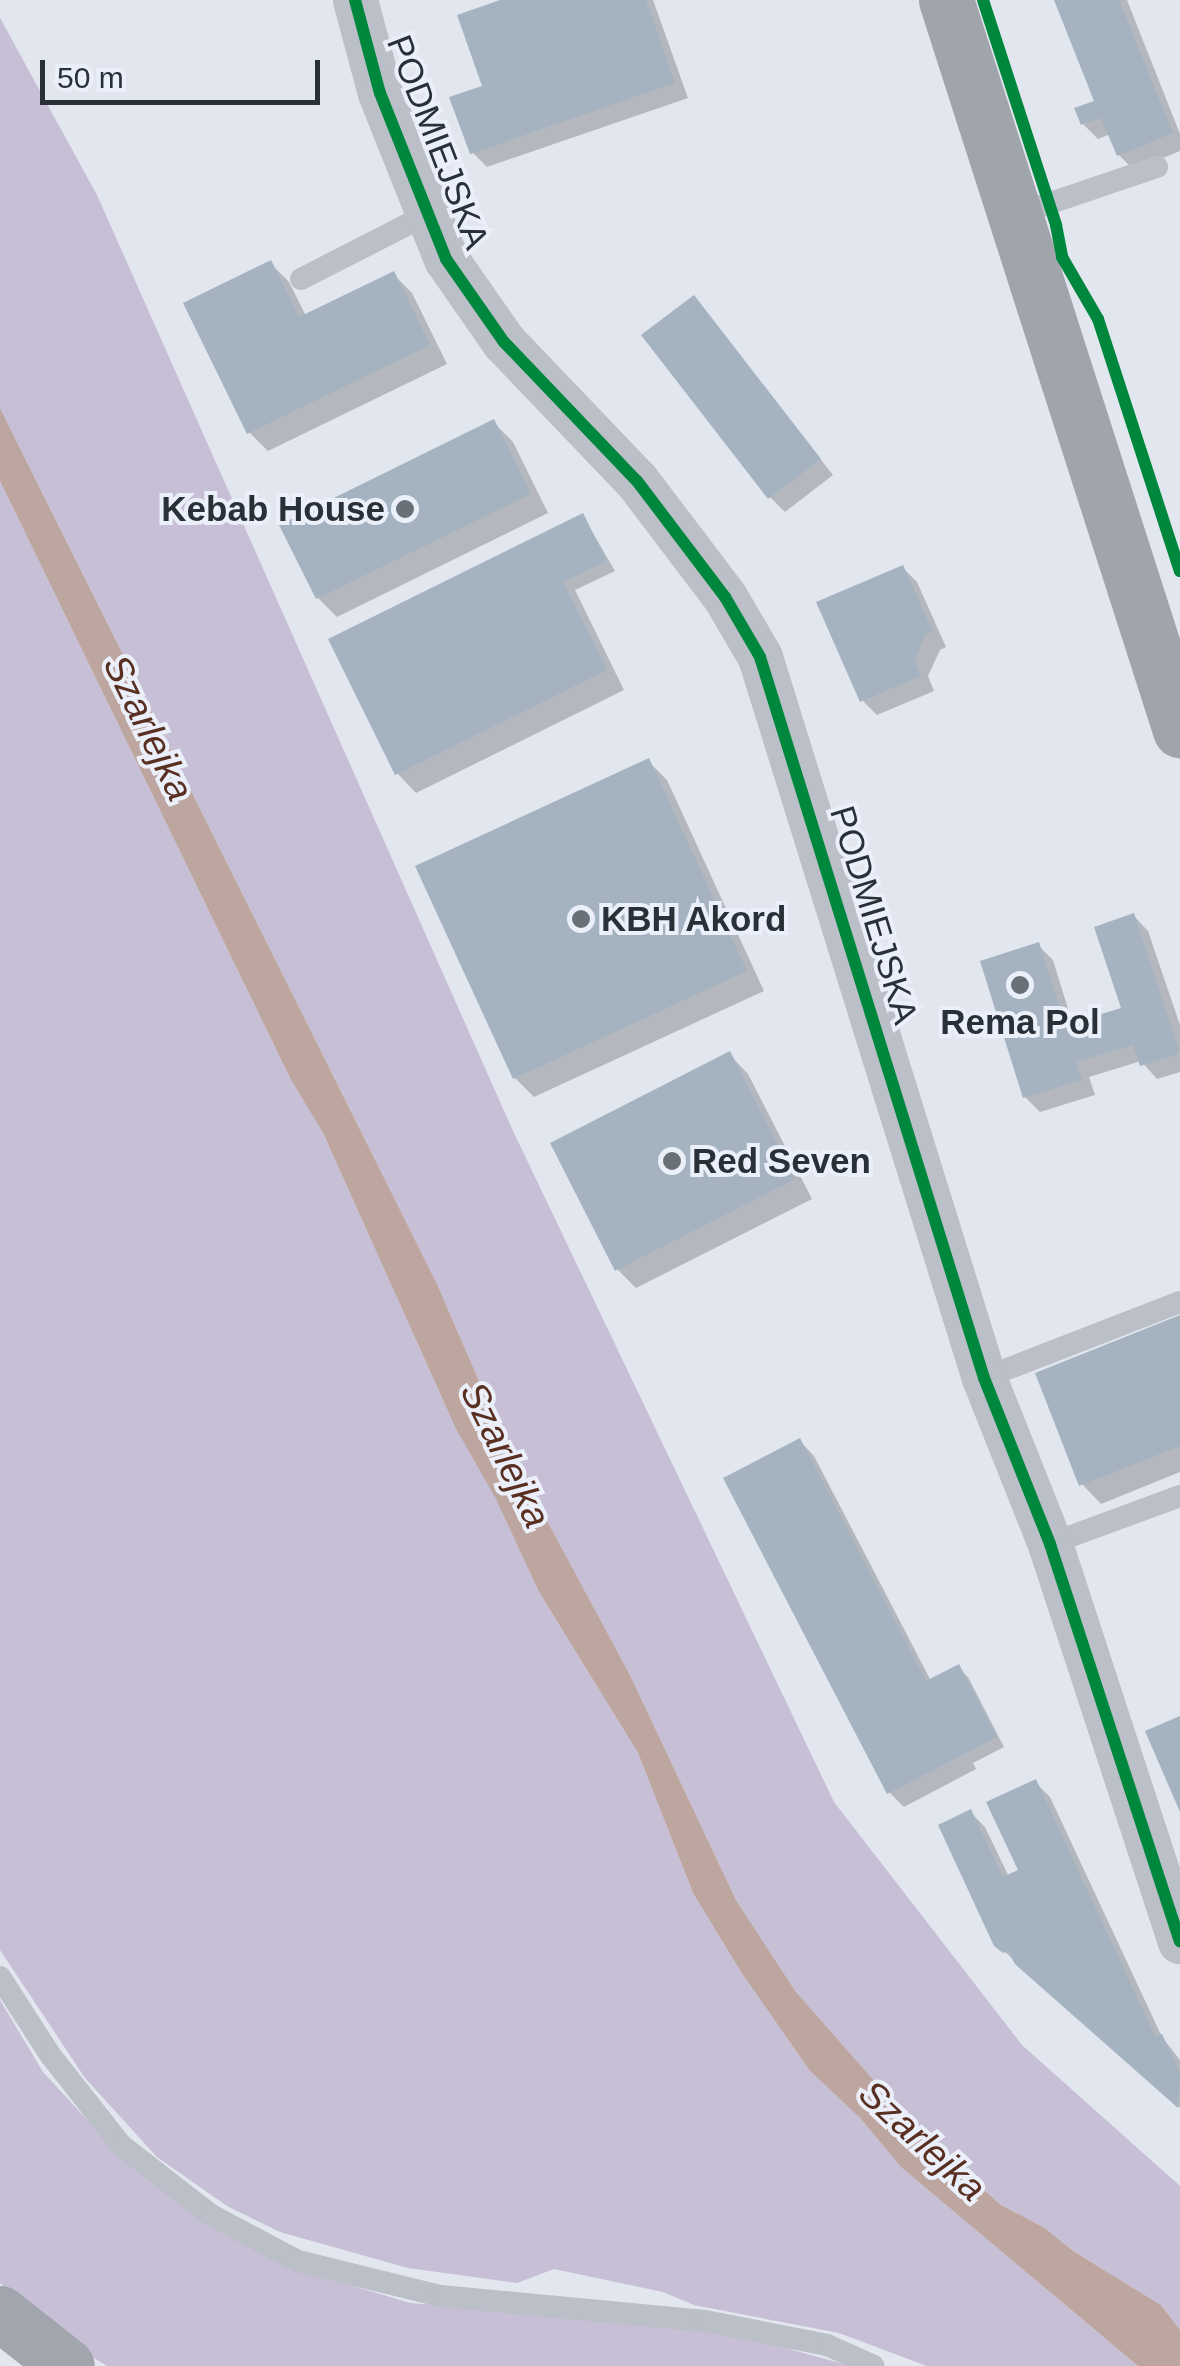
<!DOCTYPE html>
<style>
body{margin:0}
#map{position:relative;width:1180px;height:2366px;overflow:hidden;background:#e2e6ee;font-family:Arial,sans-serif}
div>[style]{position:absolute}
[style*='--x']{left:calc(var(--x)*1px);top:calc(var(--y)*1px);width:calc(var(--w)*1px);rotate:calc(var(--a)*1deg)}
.green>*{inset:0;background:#c7bfd5}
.water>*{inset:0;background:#bea6a0}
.shadow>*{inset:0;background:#0003}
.building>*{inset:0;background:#a5b3c0}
.lane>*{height:22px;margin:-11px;padding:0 11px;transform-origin:11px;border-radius:11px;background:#bbbfc7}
.street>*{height:45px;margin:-22.5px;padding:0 22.5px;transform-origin:22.5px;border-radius:22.5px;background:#bbbfc7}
.primary>*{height:55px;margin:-27.5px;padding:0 27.5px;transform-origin:27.5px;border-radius:27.5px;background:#a0a5ac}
.highway>*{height:55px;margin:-27.5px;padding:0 27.5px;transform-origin:27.5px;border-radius:27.5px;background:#a1a5ad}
.cycleway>*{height:12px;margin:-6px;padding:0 6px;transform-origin:6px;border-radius:6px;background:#00873e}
.dots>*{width:28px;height:28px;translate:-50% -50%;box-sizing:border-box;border:5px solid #ebeff9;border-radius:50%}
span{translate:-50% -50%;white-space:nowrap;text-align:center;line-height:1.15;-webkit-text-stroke:8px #ebeff9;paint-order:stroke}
.street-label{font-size:35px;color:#2a3038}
.poi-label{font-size:35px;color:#2a3038;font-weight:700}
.right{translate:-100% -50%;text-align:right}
.left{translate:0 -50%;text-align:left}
.water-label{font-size:38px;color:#582f20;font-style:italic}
.scale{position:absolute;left:40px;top:60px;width:280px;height:45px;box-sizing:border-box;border:5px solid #2a3038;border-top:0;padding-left:12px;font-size:30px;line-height:35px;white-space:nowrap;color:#2a3038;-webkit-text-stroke:8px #ebeff9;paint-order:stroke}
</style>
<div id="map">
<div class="green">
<div style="clip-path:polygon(0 18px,97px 195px,513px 1131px,834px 1802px,1022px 2045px,1180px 2186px,1180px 2330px,1161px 2305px,1073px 2251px,1045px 2228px,1001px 2205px,923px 2136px,796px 1992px,736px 1900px,630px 1675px,509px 1450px,437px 1284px,0 408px)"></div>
<div style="clip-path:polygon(0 481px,291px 1080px,323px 1133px,456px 1429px,496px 1498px,539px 1592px,638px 1753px,693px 1893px,741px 1972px,810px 2071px,860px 2118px,902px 2168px,1138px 2366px,927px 2366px,839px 2333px,694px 2305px,663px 2292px,554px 2269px,517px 2283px,408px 2268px,280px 2232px,227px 2206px,157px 2157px,85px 2078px,0 1950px)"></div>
<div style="clip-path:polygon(0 2000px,43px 2072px,104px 2138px,304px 2271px,410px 2303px,704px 2326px,851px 2366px,107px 2366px,60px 2337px,0 2283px)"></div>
</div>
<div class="water">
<div style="clip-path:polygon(0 408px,437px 1284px,509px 1450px,630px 1675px,736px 1900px,796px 1992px,923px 2136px,1001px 2205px,1045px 2228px,1073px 2251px,1161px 2305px,1180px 2330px,1180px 2366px,1138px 2366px,902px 2168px,860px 2118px,810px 2071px,741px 1972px,693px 1893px,638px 1753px,539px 1592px,496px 1499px,456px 1429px,323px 1133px,291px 1080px,0 481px)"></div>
</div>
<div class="shadow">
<div style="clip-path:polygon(507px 0,653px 0,688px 98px,487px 167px,472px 152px)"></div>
<div style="clip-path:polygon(1057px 0,1127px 0,1180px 134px,1180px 151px,1134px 170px,1119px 155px,1110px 134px,1098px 139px,1083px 124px,1097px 102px)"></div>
<div style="clip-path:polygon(270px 263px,289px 282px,306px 316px,393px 274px,412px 293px,447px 364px,268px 451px,249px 432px)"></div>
<div style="clip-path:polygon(693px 298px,833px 475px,785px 512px,770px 497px)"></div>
<div style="clip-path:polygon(493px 422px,513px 442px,548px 513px,337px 617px,318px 598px)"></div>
<div style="clip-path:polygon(583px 516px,615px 571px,575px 590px,624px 690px,416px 793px,397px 773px)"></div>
<div style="clip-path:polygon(903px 568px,917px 582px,946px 647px,940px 650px,928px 676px,934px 691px,877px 715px,862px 700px)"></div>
<div style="clip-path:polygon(648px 761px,667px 780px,764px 991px,534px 1097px,515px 1078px)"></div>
<div style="clip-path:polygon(1134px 916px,1148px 931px,1180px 1025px,1180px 1072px,1157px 1079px,1141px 1061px,1089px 1077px,1095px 1095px,1040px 1112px,1025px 1097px,1038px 945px,1053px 960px,1073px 1025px,1124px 1010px)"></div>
<div style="clip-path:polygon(729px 1054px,748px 1074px,812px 1199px,636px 1288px,617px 1269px)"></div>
<div style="clip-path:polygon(1180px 1318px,1180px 1472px,1101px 1504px,1082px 1484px)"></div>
<div style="clip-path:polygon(800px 1441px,814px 1456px,931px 1681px,958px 1667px,968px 1677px,1004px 1747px,973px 1763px,976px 1769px,904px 1807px,889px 1792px)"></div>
<div style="clip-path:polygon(1035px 1782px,1050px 1797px,1162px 2037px,1180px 2060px,1180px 2108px,996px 1944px,970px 1812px,985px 1827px,1009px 1877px,1021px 1871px)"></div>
</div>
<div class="building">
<div style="clip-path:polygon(500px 0,646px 0,675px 83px,470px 154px,449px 97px,482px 86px,457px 15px)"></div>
<div style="clip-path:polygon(1054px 0,1119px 0,1173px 133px,1117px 156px,1101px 118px,1081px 125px,1074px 108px,1094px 101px)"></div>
<div style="clip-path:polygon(271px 260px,299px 317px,394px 271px,430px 345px,247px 434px,183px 303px)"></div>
<div style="clip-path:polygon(694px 295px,821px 459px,768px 499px,641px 335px)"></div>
<div style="clip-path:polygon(494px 419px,531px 494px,316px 599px,279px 525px)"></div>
<div style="clip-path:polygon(583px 513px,607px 561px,563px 582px,607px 670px,395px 775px,328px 639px)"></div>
<div style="clip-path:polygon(903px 565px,933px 632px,925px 635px,915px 660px,921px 676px,860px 702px,816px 602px)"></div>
<div style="clip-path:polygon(649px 758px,747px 971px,513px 1079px,415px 866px)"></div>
<div style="clip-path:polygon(1134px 913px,1180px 1053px,1140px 1066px,1133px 1045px,1076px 1062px,1082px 1080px,1023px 1098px,980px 961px,1039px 942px,1065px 1025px,1121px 1008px,1094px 927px)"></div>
<div style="clip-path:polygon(730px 1051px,795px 1179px,615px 1271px,550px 1143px)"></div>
<div style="clip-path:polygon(1180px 1315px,1180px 1446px,1079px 1486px,1035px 1373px)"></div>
<div style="clip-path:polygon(800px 1438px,926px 1681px,959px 1664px,997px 1737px,887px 1794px,723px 1478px)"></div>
<div style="clip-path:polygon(1180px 1716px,1180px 1812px,1145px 1731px)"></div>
<div style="clip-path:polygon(1036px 1779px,1155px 2036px,1162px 2034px,1180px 2073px,1178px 2108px,1015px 1964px,1008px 1951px,1003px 1953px,994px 1946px,938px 1825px,971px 1809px,1003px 1877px,1018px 1870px,986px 1802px)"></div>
</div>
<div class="lane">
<div style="--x:1015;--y:215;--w:150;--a:-18.7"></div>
<div style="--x:301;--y:279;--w:143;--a:-27.1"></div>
<div style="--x:984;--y:1378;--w:210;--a:-21.2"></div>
<div style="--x:1050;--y:1544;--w:139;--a:-20.3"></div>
<div style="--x:0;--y:1977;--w:94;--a:57.2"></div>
<div style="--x:51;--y:2056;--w:113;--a:51.8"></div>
<div style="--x:121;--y:2145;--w:114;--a:37.9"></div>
<div style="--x:211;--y:2215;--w:98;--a:27.9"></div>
<div style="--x:298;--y:2261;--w:147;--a:13.8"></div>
<div style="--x:441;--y:2296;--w:265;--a:5.4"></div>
<div style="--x:705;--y:2321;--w:124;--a:11.1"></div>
<div style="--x:827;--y:2345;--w:51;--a:24.1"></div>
</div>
<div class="street">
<div style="--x:355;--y:0;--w:96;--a:75"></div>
<div style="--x:380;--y:93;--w:179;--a:68.3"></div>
<div style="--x:446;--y:259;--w:101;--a:55.1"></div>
<div style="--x:504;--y:342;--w:192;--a:46.3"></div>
<div style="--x:637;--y:481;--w:146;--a:52.8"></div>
<div style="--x:725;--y:597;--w:69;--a:59.7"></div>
<div style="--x:760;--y:657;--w:755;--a:72.74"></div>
<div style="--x:984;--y:1378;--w:179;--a:68.3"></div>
<div style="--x:1050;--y:1544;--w:418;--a:71.9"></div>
</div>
<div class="primary">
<div style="--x:946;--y:0;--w:767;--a:72.23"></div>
</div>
<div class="highway">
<div style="--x:0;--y:2313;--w:85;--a:38.3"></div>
</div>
<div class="cycleway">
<div style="--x:355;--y:0;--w:96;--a:75"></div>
<div style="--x:380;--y:93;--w:179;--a:68.3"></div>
<div style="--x:446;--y:259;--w:101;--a:55.1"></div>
<div style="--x:504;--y:342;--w:192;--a:46.3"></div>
<div style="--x:637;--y:481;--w:146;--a:52.8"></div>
<div style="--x:725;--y:597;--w:69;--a:59.7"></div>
<div style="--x:760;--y:657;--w:755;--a:72.74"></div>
<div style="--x:984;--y:1378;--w:179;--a:68.3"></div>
<div style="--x:1050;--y:1544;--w:418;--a:71.9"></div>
<div style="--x:983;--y:0;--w:237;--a:72"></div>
<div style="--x:1056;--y:225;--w:33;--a:79"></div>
<div style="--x:1062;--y:257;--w:72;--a:59.9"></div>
<div style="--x:1098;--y:319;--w:265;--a:72"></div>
</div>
<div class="dots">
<div style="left:405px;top:509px;background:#6a7078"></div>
<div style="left:581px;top:919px;background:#6a7078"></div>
<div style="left:1020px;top:985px;background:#6a7078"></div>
<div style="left:672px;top:1161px;background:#6a7078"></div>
</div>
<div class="street-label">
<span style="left:438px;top:142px;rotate:69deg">PODMIEJSKA</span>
<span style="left:874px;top:915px;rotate:73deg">PODMIEJSKA</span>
</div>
<div class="poi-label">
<span class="right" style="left:385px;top:509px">Kebab House</span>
<span class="left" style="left:601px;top:919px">KBH Akord</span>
<span style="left:1020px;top:1022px">Rema Pol</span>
<span class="left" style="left:692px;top:1161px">Red Seven</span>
</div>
<div class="water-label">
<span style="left:148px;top:728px;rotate:64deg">Szarlejka</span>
<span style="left:505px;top:1455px;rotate:64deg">Szarlejka</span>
<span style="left:922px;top:2141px;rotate:43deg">Szarlejka</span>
</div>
<div class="scale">50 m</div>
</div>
